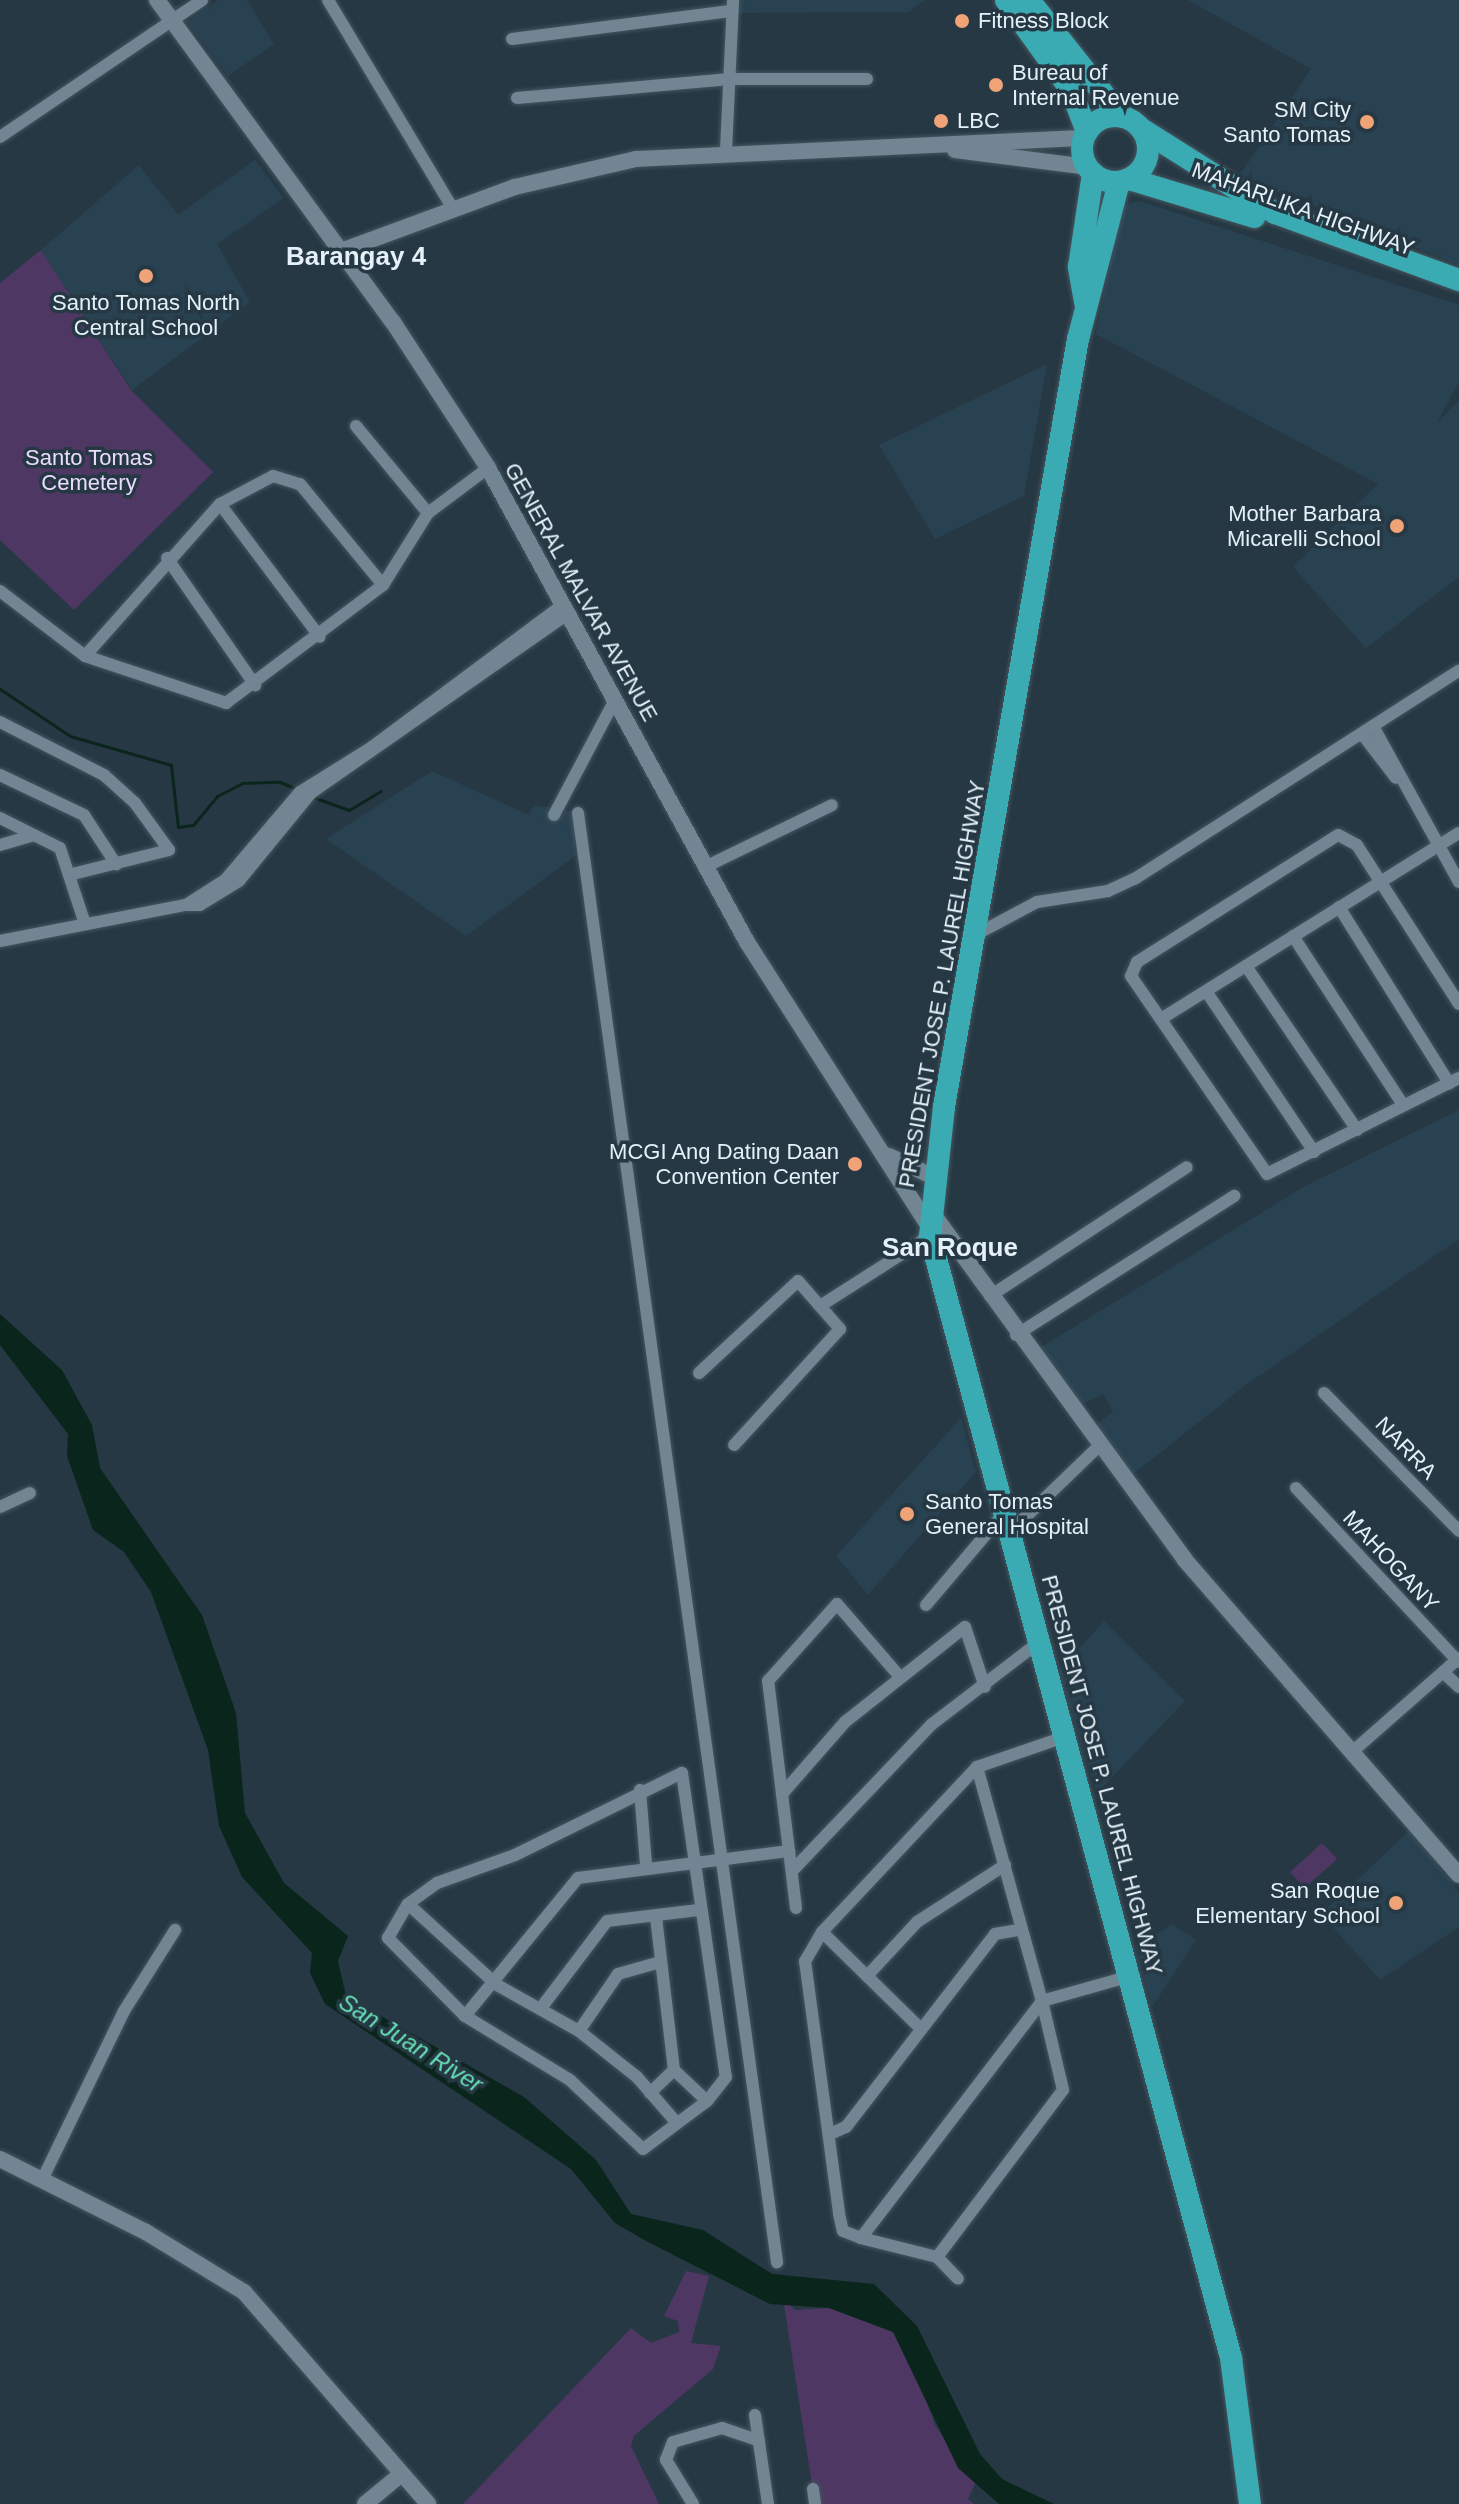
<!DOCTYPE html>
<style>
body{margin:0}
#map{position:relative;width:1459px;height:2504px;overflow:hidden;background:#253843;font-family:Helvetica,sans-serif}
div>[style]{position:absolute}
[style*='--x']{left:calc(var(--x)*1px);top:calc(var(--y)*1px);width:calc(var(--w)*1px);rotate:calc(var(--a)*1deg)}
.built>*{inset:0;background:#294252}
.green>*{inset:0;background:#4e3863}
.water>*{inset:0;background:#0a251c}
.stream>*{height:3px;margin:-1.5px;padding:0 1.5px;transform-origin:1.5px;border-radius:1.5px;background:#0a251c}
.roads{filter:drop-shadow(0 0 2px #45555f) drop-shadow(0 0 2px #45555f)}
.street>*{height:12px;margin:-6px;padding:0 6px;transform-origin:6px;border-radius:6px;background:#718593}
.secondary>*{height:16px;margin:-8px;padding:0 8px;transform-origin:8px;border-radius:8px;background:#718593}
.highway>*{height:22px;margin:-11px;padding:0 11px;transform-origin:11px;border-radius:11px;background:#3aaab3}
.highway>.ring{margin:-11px;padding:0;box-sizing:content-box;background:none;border:22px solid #3aaab3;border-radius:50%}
.dots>*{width:22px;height:22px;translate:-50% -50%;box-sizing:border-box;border:4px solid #253843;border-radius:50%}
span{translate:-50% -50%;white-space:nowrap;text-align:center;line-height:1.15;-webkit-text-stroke:7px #253843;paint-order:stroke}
.poi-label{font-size:22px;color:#e5f0f8}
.left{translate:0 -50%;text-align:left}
.right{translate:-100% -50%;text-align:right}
.street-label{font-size:22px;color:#e5f0f8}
.park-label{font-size:22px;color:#ebdbfe}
.water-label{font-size:24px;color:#67e0b7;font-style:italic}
.quarter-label{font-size:26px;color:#e5f0f8;font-weight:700}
</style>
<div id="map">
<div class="built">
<div style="clip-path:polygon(218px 0,247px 0,274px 44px,228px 76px,187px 22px)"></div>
<div style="clip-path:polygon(736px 0,925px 0,909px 12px,735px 13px)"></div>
<div style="clip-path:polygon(1188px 0,1459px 0,1459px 265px,1239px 176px,1311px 69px)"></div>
<div style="clip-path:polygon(255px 160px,284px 198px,217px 244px,250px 302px,132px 390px,41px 250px,139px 165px,178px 215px)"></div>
<div style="clip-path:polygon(1140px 201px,1459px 305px,1459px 382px,1436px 424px,1459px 400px,1459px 577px,1366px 648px,1293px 567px,1378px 484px,1096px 334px,1121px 206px)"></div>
<div style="clip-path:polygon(1047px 364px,1024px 496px,935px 539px,879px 445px)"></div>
<div style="clip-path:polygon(432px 771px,529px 815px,534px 805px,574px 812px,575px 856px,466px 936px,326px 839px)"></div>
<div style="clip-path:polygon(1459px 1110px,1459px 1239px,1247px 1384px,1127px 1479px,1095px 1426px,1113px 1411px,1103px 1394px,1074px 1408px,1033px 1352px,1307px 1185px)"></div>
<div style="clip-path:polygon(961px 1418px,976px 1472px,868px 1595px,836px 1556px)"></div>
<div style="clip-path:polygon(1104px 1621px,1185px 1701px,1096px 1794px,1060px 1670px)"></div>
<div style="clip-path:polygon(1410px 1830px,1459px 1892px,1459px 1927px,1380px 1980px,1321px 1914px)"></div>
<div style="clip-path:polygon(1172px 1924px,1196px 1940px,1152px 2007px,1136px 1948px)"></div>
</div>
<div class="green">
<div style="clip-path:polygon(41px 250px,131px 390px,213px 472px,74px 610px,0 540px,0 283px)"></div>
<div style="clip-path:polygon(1322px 1843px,1337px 1859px,1305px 1888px,1290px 1872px)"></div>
<div style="clip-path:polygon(686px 2271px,709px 2276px,691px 2343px,721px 2346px,713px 2369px,634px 2436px,631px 2446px,659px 2504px,463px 2504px,631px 2328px,651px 2343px,679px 2332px,678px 2321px,664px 2316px)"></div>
<div style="clip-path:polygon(783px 2298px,795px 2310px,829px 2308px,893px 2332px,909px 2352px,935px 2425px,975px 2484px,968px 2499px,974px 2504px,815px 2504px)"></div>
</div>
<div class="water">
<div style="clip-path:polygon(0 1314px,62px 1370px,92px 1425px,100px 1468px,202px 1615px,236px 1713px,245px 1813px,284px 1883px,348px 1936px,338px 1961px,346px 1996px,524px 2097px,596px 2160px,631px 2214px,703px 2230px,772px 2274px,874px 2284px,917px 2326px,980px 2454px,1002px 2479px,1054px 2504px,999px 2504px,958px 2468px,893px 2332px,829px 2308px,770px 2304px,646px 2241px,615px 2223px,571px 2169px,325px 2004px,310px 1973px,312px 1953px,242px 1877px,219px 1826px,208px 1750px,151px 1592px,124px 1552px,93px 1530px,67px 1456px,68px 1434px,0 1345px)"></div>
</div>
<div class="stream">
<div style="--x:0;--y:689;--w:84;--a:33.9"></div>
<div style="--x:70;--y:736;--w:105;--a:16"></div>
<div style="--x:171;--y:765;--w:62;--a:83.6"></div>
<div style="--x:178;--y:827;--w:15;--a:-8"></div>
<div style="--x:193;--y:825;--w:38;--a:-50"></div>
<div style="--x:217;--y:796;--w:28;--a:-27"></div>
<div style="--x:242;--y:783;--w:38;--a:-2"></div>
<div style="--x:280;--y:782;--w:21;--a:23"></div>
<div style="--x:313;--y:797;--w:38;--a:20"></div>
<div style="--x:349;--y:810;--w:37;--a:-31"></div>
</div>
<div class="roads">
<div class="street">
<div style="--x:328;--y:0;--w:244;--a:59.1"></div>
<div style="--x:512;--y:39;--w:222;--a:-7.3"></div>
<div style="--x:517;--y:98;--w:214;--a:-5.1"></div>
<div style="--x:730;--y:79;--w:137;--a:0"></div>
<div style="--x:0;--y:137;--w:244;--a:-34.1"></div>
<div style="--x:726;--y:150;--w:150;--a:-87.3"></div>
<div style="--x:356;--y:426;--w:113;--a:50.4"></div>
<div style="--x:220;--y:504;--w:166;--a:53.1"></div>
<div style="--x:167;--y:558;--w:155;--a:55.3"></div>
<div style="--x:0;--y:591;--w:107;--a:37.4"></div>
<div style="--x:85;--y:656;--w:149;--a:18.4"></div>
<div style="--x:226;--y:703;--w:196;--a:-36.9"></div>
<div style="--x:383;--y:585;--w:85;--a:-58"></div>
<div style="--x:428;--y:513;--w:75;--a:-36.9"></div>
<div style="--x:564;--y:604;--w:239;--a:143.3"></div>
<div style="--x:372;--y:747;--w:85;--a:148"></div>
<div style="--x:300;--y:792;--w:116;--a:130.4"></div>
<div style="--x:225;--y:880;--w:46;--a:147.3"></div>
<div style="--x:186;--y:905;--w:14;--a:0"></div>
<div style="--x:200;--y:905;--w:46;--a:-31.6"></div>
<div style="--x:239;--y:881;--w:114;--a:-50.7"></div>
<div style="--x:311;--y:793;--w:315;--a:-34.9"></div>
<div style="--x:85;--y:656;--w:203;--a:-48.4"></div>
<div style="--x:220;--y:504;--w:60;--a:-27.8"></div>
<div style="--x:273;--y:476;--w:28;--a:17"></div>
<div style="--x:300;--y:484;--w:131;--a:50.6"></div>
<div style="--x:0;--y:722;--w:117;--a:27"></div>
<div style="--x:104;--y:775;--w:42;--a:42.1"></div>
<div style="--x:135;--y:803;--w:58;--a:54.1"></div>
<div style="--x:169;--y:850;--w:103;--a:166"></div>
<div style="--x:1374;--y:728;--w:176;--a:61.1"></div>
<div style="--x:1363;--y:735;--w:54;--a:52.5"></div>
<div style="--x:0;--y:775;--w:93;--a:25.5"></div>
<div style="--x:84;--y:815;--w:59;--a:56.9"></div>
<div style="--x:578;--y:813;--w:1463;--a:82.18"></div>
<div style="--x:554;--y:815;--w:132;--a:-62.1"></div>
<div style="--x:0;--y:818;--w:67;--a:26.6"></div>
<div style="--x:60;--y:848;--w:80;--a:71.8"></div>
<div style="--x:0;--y:845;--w:35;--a:-16"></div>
<div style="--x:705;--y:867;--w:141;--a:-26"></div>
<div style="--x:1339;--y:907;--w:208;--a:58"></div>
<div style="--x:977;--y:934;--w:68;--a:-28.1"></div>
<div style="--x:1037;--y:902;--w:72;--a:-8.8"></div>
<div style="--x:1108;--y:891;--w:31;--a:-25"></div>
<div style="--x:1136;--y:878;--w:384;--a:-32.7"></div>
<div style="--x:1293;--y:936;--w:202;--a:56.9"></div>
<div style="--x:0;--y:941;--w:189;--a:-11"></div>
<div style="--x:1246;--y:966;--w:198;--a:55.9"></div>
<div style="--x:1206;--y:991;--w:194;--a:56.1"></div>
<div style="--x:1459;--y:1004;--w:189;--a:-122.7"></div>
<div style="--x:1357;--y:845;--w:21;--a:-152"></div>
<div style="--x:1338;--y:835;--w:238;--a:147.7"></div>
<div style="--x:1137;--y:962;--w:15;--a:113"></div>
<div style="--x:1131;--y:976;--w:240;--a:55.5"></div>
<div style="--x:1267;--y:1174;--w:215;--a:-26.6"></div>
<div style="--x:1161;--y:1019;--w:351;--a:-32"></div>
<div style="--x:990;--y:1296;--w:235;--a:-33.2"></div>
<div style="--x:820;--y:1306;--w:130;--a:-32.5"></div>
<div style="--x:1016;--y:1335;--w:259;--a:-32.5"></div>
<div style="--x:699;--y:1373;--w:135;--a:-42.9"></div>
<div style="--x:798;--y:1281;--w:64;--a:48.8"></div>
<div style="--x:840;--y:1329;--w:157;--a:132.4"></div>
<div style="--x:1324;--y:1393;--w:193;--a:45.6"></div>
<div style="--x:1296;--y:1488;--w:238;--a:46.9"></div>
<div style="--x:0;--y:1507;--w:33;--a:-25"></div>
<div style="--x:1013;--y:1529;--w:120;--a:-44"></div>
<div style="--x:926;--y:1605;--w:122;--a:-49.7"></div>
<div style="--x:1443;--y:1672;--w:22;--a:43"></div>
<div style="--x:1352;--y:1752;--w:142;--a:-41.3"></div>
<div style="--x:977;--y:1767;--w:243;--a:74.5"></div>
<div style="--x:1042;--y:2001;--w:91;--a:76.7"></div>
<div style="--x:1063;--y:2090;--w:209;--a:127"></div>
<div style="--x:937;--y:2257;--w:78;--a:-166"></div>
<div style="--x:861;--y:2238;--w:298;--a:-52.6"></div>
<div style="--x:1042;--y:2001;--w:88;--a:-15.8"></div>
<div style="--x:682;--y:1773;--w:307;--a:81.8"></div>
<div style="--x:726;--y:2077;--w:31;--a:128"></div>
<div style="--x:707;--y:2101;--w:80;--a:143.1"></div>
<div style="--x:643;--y:2149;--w:100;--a:-136.6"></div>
<div style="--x:570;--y:2080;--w:123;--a:-148.6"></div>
<div style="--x:465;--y:2016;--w:110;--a:-134.6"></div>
<div style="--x:388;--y:1938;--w:39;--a:-60"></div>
<div style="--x:408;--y:1904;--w:36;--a:-36"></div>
<div style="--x:437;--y:1883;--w:83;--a:-19.7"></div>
<div style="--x:515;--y:1855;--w:186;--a:-26.2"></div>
<div style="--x:640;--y:1790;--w:75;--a:85.4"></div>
<div style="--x:782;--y:1794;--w:96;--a:-48.8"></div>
<div style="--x:845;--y:1722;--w:153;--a:-38.4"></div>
<div style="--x:965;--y:1627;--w:63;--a:71.6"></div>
<div style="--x:793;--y:1870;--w:202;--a:-46.4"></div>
<div style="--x:932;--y:1724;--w:133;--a:-37.4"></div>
<div style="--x:408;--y:1904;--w:120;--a:42.3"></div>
<div style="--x:497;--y:1985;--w:94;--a:29.3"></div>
<div style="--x:579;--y:2031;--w:74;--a:38.4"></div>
<div style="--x:637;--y:2077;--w:60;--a:49.1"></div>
<div style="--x:796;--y:1908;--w:229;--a:-97"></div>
<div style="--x:768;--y:1681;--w:103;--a:-48.1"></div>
<div style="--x:837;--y:1604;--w:96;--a:49.2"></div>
<div style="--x:656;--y:1917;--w:154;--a:83.3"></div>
<div style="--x:674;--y:2070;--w:45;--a:43.2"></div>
<div style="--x:822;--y:1932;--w:34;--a:120"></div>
<div style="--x:805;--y:1961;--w:255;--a:82.3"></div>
<div style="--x:839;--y:2214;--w:17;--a:77"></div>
<div style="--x:843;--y:2231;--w:19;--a:21"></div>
<div style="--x:867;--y:1976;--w:74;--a:-47.2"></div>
<div style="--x:917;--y:1922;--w:105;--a:-32.9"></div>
<div style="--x:541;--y:2008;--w:109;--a:-52.8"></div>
<div style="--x:607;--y:1921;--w:92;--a:-6.9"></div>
<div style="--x:465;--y:2016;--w:178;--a:-50.7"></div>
<div style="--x:578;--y:1878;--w:213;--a:-7.3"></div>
<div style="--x:918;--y:2026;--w:134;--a:-135.6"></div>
<div style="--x:822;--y:1932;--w:226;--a:-46.8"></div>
<div style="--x:977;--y:1767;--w:92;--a:-19"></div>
<div style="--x:579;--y:2031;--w:69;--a:-55.6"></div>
<div style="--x:618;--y:1974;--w:44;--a:-15.9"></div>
<div style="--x:650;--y:2093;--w:33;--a:-44"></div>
<div style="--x:830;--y:2134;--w:17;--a:-24"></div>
<div style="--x:846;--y:2127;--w:244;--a:-52.3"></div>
<div style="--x:995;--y:1934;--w:27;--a:-10"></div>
<div style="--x:42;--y:2180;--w:188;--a:-64.1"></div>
<div style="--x:124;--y:2011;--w:96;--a:-57.8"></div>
<div style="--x:937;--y:2257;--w:30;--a:46"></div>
<div style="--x:755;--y:2415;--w:90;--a:81.7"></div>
<div style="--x:813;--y:2489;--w:15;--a:82"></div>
<div style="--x:693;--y:2504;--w:52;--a:-121.5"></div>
<div style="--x:666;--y:2460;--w:19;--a:-69"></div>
<div style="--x:673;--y:2442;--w:51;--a:-15.9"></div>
<div style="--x:722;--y:2428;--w:39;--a:19"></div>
</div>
<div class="secondary">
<div style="--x:157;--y:0;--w:399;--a:53.8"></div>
<div style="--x:393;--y:322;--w:174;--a:56.9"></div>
<div style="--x:488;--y:468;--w:540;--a:61.35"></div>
<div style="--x:747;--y:942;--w:340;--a:57.4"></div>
<div style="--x:955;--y:150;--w:133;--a:7.3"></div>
<div style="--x:341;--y:251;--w:185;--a:-20.2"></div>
<div style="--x:515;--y:187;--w:124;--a:-13"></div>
<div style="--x:636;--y:159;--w:448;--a:-2.7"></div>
<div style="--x:889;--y:1156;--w:50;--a:25"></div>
<div style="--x:930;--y:1210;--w:433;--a:53.9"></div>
<div style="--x:1185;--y:1560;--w:417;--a:49"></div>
<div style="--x:0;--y:2159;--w:163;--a:26.6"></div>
<div style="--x:146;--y:2232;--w:115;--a:31.5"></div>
<div style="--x:244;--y:2292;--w:281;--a:49"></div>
<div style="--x:365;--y:2504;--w:45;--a:-39.6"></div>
</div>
<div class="highway">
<div style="--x:1006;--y:0;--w:111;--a:54.2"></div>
<div style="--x:1071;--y:90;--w:45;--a:69.1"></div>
<div style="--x:1029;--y:0;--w:148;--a:51.6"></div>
<div class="ring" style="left:1082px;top:116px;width:44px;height:44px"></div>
<div style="--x:1143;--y:130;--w:156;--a:32.2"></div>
<div style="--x:1275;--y:213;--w:196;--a:20"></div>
<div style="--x:1129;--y:179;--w:131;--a:16.9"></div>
<div style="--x:1119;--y:182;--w:162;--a:104.6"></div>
<div style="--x:1078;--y:339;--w:780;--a:99.9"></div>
<div style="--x:944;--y:1107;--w:130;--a:96.2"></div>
<div style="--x:930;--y:1236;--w:1162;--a:74.98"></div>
<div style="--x:1231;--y:2358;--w:147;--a:82.6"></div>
<div style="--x:1085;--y:302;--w:36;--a:-100"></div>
<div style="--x:1079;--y:267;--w:95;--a:-81.5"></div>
</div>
</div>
<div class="dots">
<div style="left:962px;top:21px;background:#efa377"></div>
<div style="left:996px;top:85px;background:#efa377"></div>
<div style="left:941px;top:121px;background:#efa377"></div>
<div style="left:1367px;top:122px;background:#efa377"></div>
<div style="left:146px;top:276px;background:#efa377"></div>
<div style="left:1397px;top:526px;background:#efa377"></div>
<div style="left:855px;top:1164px;background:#efa377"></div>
<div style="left:907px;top:1514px;background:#efa377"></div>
<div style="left:1396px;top:1903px;background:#efa377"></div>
</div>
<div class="poi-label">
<span class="left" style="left:978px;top:21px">Fitness Block</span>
<span class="left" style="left:1012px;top:85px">Bureau of<br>Internal Revenue</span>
<span class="right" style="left:1351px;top:122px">SM City<br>Santo Tomas</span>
<span class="left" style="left:957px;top:121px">LBC</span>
<span style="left:146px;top:315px">Santo Tomas North<br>Central School</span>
<span class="right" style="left:1381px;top:526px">Mother Barbara<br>Micarelli School</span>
<span class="right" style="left:839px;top:1164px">MCGI Ang Dating Daan<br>Convention Center</span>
<span class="left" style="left:925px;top:1514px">Santo Tomas<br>General Hospital</span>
<span class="right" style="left:1380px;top:1903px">San Roque<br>Elementary School</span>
</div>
<div class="street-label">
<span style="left:1303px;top:209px;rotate:20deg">MAHARLIKA HIGHWAY</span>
<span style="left:581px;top:592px;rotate:61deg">GENERAL MALVAR AVENUE</span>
<span style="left:942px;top:984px;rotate:-80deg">PRESIDENT JOSE P. LAUREL HIGHWAY</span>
<span style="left:1406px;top:1448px;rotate:46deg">NARRA</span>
<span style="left:1391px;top:1561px;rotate:47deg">MAHOGANY</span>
<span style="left:1102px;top:1775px;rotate:75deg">PRESIDENT JOSE P. LAUREL HIGHWAY</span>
</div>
<div class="park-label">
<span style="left:89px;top:470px">Santo Tomas<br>Cemetery</span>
</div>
<div class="water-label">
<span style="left:411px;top:2043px;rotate:32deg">San Juan River</span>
</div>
<div class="quarter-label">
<span style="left:356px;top:257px">Barangay 4</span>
<span style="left:950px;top:1248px">San Roque</span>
</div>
</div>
